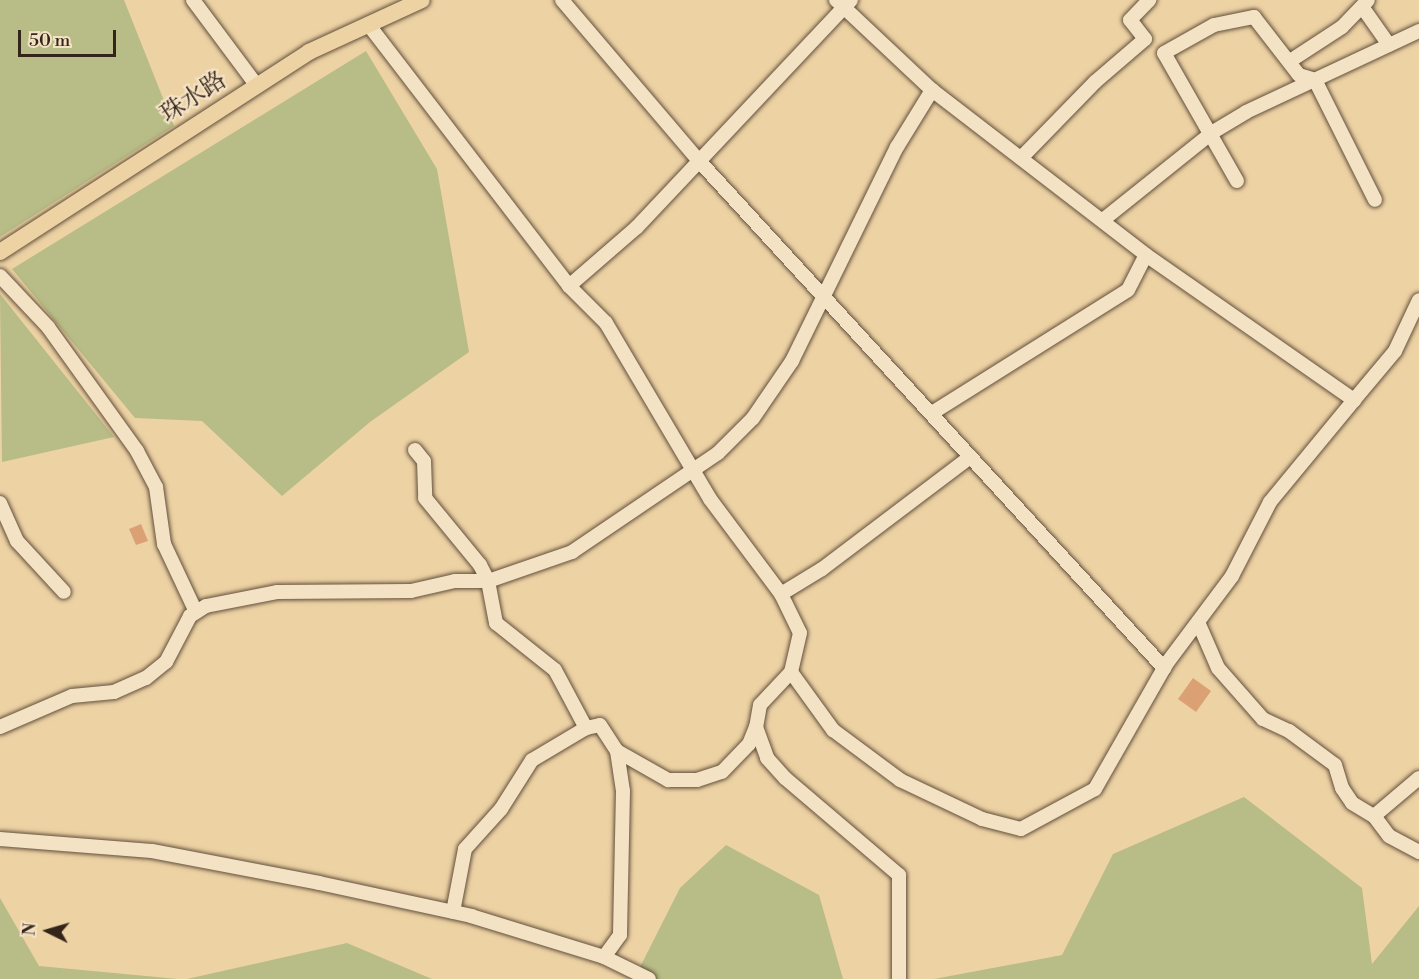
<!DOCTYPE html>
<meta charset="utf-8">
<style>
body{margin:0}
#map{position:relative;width:1419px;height:979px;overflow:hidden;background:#edd2a4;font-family:"Libre Bodoni","Noto Serif TC",serif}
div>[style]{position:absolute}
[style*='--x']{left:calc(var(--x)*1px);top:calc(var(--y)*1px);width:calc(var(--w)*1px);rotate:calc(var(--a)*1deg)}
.green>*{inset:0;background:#b8bc86}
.building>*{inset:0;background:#dba175}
.roads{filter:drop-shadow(0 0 2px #63503c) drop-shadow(0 0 2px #63503c)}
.minor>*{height:14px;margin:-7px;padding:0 7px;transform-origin:7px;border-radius:7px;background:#f3e2c4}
.major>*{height:16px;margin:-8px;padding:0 8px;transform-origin:8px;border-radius:8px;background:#edd2a4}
span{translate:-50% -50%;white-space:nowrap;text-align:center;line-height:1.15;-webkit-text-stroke:4.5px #f3e2c4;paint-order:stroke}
.street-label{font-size:24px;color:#35241a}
.north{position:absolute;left:18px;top:901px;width:60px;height:60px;-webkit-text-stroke:4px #f3e2c4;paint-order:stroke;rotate:275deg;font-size:16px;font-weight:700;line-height:24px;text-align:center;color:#35241a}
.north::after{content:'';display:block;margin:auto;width:21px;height:27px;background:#35241a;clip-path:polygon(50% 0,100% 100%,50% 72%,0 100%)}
.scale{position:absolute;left:18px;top:30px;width:98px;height:27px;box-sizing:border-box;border:3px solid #35241a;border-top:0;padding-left:8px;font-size:18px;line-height:21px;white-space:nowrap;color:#35241a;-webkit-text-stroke:4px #f3e2c4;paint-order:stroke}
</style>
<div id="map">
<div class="green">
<div style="clip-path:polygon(0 0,124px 0,174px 126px,0 237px)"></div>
<div style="clip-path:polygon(366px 51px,437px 169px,469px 352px,370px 422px,282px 496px,202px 421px,135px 418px,12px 269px)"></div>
<div style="clip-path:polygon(0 294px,114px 437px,2px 462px)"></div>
<div style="clip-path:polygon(1244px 797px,1362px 888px,1372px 964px,1419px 906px,1419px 979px,934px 979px,1062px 955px,1113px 854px)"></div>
<div style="clip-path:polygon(726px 845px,819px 895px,843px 979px,634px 979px,680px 888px)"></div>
<div style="clip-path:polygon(0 898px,39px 966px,178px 979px,0 979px)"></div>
<div style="clip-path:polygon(347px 943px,432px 979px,187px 979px)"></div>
</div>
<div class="building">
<div style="clip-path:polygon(141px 524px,148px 541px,136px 545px,129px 529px)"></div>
<div style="clip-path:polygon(1193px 678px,1211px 691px,1196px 712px,1178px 699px)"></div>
</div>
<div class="roads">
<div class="minor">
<div style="--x:193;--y:0;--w:107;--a:53.3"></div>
<div style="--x:562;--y:0;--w:213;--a:49.6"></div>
<div style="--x:700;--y:162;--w:687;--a:47.48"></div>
<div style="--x:836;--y:0;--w:132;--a:43.2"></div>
<div style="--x:932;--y:90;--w:270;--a:37.6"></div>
<div style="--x:1146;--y:255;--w:254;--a:34.9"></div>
<div style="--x:1354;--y:400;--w:64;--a:-50.1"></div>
<div style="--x:1395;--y:351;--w:56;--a:-64.8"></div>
<div style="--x:1363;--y:8;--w:45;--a:54.9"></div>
<div style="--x:368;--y:24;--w:330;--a:52.5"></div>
<div style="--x:569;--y:286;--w:52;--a:45"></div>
<div style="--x:606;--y:323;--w:204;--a:59.4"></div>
<div style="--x:710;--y:499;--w:119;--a:53.2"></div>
<div style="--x:781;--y:594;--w:43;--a:64"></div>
<div style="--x:800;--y:633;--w:40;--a:103"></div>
<div style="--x:791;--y:672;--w:72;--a:54.1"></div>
<div style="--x:833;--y:730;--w:84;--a:36.7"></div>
<div style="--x:900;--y:780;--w:91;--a:25.4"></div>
<div style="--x:982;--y:819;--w:40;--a:14.4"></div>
<div style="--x:1021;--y:829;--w:84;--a:-28.4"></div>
<div style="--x:1095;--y:789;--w:145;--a:-60.3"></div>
<div style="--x:1167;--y:663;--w:109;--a:-53.2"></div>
<div style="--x:1232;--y:576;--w:83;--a:-62.8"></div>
<div style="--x:1270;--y:502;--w:132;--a:-50.5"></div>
<div style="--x:1290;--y:61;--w:62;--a:-33.2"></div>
<div style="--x:1342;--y:27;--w:37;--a:-46"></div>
<div style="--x:1021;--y:158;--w:106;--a:-45.8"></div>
<div style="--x:1095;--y:82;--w:66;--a:-40.7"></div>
<div style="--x:1145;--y:39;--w:24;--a:-128"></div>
<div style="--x:1130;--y:20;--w:28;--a:-46"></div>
<div style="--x:1237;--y:181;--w:147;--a:-119.7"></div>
<div style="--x:1164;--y:53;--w:57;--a:-29.2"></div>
<div style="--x:1214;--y:25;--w:41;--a:-11.3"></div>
<div style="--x:1254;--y:17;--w:73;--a:52.2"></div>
<div style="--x:1299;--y:75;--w:17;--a:17"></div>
<div style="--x:1315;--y:80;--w:134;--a:63.4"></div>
<div style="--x:1103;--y:220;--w:141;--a:-38.7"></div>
<div style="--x:1213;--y:132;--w:39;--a:-31"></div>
<div style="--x:1246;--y:112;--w:191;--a:-25.1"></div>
<div style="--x:0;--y:276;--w:70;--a:46.7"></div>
<div style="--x:48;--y:327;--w:153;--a:54.3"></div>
<div style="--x:137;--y:451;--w:41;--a:62.2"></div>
<div style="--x:156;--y:487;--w:58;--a:82"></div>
<div style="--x:164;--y:544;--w:75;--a:64.8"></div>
<div style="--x:569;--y:286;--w:90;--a:-40.9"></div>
<div style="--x:637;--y:227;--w:312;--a:-46.7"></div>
<div style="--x:932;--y:413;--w:231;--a:-32.1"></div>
<div style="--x:1128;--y:290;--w:39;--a:-63"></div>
<div style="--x:415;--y:450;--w:14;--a:51"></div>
<div style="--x:424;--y:461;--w:37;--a:88"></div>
<div style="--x:425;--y:498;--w:87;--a:50.6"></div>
<div style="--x:480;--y:565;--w:18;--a:63"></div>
<div style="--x:488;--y:581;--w:43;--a:79.2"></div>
<div style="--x:496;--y:623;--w:75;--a:38.5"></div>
<div style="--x:555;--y:670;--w:66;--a:61.9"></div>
<div style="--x:586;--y:728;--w:63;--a:149.3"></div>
<div style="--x:532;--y:760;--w:58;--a:122.3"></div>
<div style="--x:501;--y:809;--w:54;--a:132"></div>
<div style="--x:465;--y:849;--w:64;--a:100.8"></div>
<div style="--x:0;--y:503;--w:42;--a:65.9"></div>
<div style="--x:17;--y:541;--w:69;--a:47.3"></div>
<div style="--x:781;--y:594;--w:48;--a:-31.4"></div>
<div style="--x:822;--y:569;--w:186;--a:-37.1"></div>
<div style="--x:1198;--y:622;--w:50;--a:66.5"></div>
<div style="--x:1218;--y:668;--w:68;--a:48.6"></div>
<div style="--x:1263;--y:719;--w:29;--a:25"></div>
<div style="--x:1289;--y:731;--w:57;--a:36.5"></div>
<div style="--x:1335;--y:765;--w:24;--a:73"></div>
<div style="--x:1342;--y:788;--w:18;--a:56"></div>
<div style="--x:1352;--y:803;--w:26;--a:31"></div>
<div style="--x:1374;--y:816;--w:59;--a:-40.2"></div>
<div style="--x:791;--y:672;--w:45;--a:133.2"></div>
<div style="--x:760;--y:705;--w:22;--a:100"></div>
<div style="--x:756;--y:727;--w:33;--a:70"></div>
<div style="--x:767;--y:758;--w:27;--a:48"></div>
<div style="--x:785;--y:778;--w:150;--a:40.4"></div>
<div style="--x:899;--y:875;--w:104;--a:90"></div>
<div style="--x:0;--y:727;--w:78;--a:-23.3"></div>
<div style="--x:72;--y:696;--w:42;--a:-5.4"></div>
<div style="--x:114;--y:692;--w:35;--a:-24"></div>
<div style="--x:146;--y:678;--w:26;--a:-39"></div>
<div style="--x:166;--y:662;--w:52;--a:-62.4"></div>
<div style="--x:190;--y:616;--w:19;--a:-32"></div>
<div style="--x:206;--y:606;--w:72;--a:-11.2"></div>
<div style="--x:277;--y:592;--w:134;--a:-0.4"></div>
<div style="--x:411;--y:591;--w:45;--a:-12.8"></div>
<div style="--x:455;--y:581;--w:33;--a:0"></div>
<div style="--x:488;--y:581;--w:89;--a:-19"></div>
<div style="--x:572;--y:552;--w:176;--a:-34.1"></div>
<div style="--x:718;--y:453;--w:49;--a:-45"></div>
<div style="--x:753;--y:418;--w:69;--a:-55.6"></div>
<div style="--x:792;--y:361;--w:238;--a:-63.9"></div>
<div style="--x:897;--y:147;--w:67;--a:-58.4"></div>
<div style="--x:586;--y:728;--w:14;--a:-12"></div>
<div style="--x:600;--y:725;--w:31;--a:57"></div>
<div style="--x:617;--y:751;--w:40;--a:81.5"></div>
<div style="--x:623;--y:791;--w:144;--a:91.2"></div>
<div style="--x:620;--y:935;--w:27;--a:126"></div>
<div style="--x:617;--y:751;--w:59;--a:29.6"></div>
<div style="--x:668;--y:780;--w:29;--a:0"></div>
<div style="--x:697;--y:780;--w:26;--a:-18"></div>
<div style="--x:722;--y:772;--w:39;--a:-46"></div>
<div style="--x:749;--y:744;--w:18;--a:-68"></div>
<div style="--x:1374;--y:816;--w:25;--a:53"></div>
<div style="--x:1389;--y:836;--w:34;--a:28"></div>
<div style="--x:0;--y:839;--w:152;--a:4.5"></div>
<div style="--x:152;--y:851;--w:170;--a:10.8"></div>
<div style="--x:319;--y:883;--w:156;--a:12.2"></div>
<div style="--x:471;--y:916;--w:139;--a:17.1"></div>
<div style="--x:604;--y:957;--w:50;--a:26.1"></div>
</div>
<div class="major">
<div style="--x:0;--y:252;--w:368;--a:-32.9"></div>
<div style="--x:309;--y:52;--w:124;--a:-24.7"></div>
</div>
</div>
<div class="street-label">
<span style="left:194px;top:98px;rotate:-33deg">珠水路</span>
</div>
<div class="north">N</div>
<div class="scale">50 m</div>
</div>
